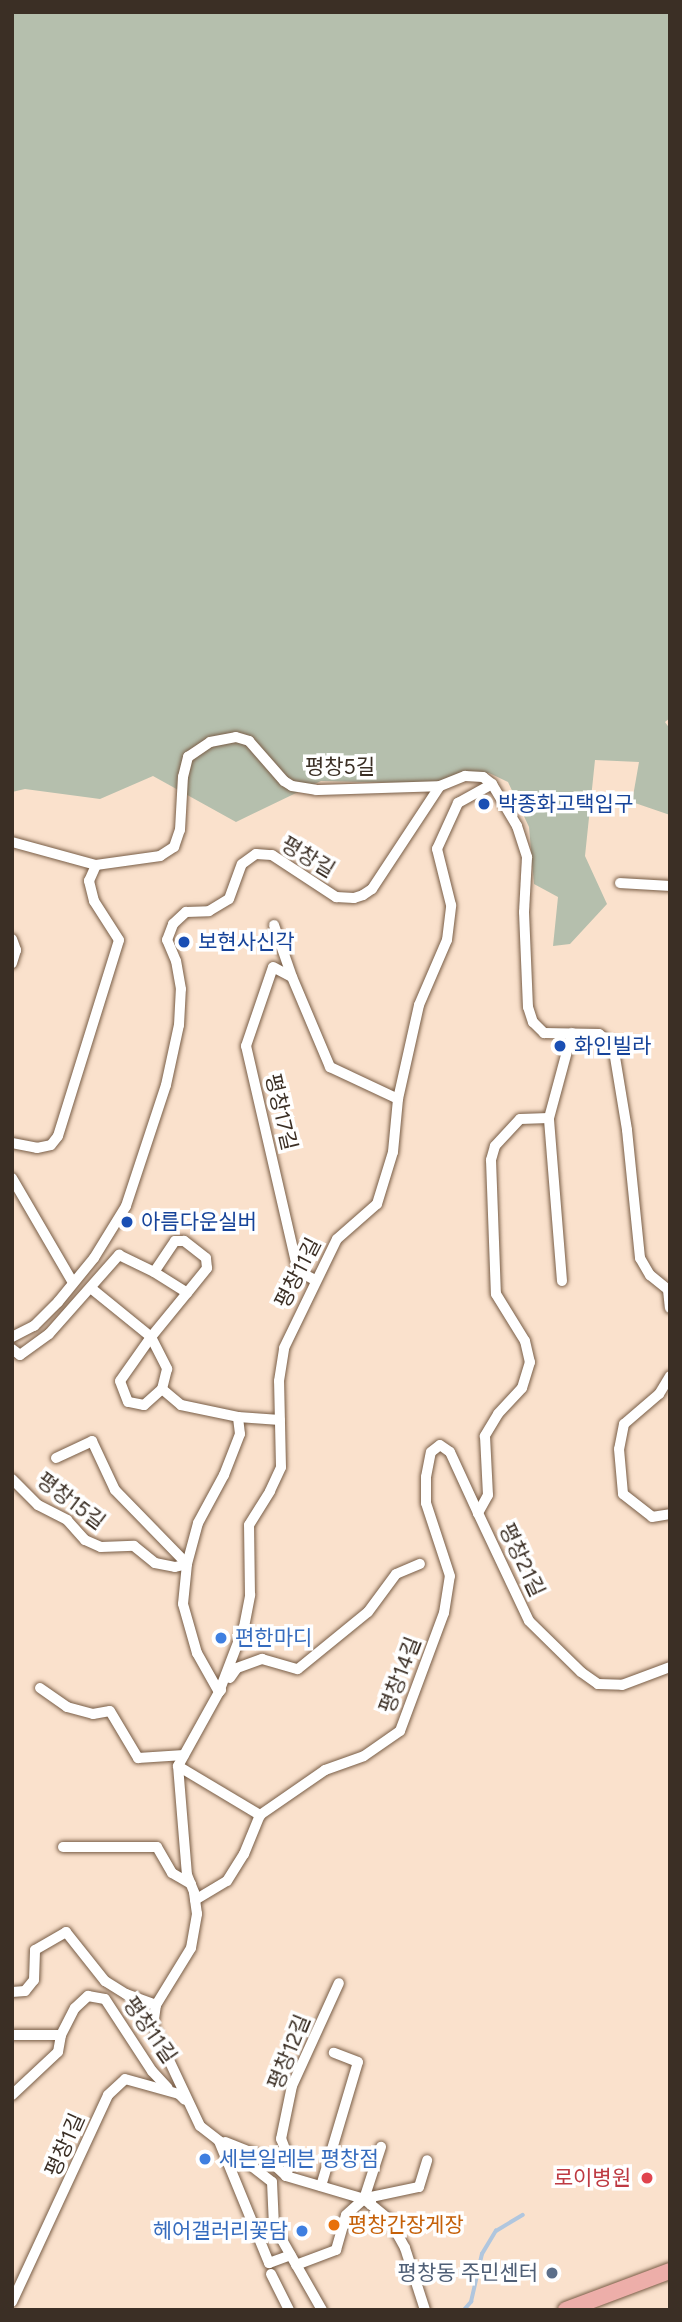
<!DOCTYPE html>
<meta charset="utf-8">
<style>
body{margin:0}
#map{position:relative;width:682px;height:2322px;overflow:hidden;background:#fae1cc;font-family:Figtree,"Noto Sans KR",sans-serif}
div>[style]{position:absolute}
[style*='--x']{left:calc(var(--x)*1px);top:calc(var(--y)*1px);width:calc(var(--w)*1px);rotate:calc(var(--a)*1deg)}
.green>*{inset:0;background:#b5bfad}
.stream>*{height:3.5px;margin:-1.75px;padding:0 1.75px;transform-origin:1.75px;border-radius:1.75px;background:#b0c6de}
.roads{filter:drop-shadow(0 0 2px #785d46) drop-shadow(0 0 2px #785d46)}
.minor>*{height:10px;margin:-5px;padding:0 5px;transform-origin:5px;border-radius:5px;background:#fff}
.primary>*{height:16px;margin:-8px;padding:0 8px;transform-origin:8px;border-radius:8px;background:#edaea9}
.dots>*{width:19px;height:19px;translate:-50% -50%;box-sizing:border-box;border:4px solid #fff;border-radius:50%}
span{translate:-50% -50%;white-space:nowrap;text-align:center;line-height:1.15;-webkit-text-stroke:7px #fff;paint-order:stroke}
.street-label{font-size:21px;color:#3b2f25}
.transit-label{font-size:21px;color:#164399}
.left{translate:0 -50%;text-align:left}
.shop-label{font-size:21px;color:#366cbe}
.right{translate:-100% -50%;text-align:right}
.health-label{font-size:21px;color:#be3a42}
.food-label{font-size:21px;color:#c56008}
.service-label{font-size:21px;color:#4e5e75}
.frame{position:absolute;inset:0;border:14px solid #3b2f25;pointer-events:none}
</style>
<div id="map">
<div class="green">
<div style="clip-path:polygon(12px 12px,670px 12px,670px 718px,665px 722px,670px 729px,670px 815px,632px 802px,639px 762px,595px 760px,585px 856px,607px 904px,570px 944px,553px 946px,558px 897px,534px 884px,529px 827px,508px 782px,489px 773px,449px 778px,443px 784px,321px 781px,236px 822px,153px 776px,100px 799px,25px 789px,12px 792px)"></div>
</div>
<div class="stream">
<div style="--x:464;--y:2310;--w:11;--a:-49"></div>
<div style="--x:471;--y:2302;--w:49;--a:-77.1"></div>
<div style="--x:482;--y:2254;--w:27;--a:-59"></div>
<div style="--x:496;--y:2231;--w:31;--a:-31"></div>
</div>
<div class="roads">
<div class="minor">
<div style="--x:12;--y:842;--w:87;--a:15.3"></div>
<div style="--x:96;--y:865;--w:65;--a:-8"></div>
<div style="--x:160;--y:856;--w:17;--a:-33"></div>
<div style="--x:174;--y:847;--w:18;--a:-71"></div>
<div style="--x:180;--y:830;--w:53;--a:-86.8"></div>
<div style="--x:183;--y:777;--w:21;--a:-76"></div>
<div style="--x:188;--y:757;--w:27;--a:-34"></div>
<div style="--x:210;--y:742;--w:26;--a:-11"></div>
<div style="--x:236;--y:737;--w:14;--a:17"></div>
<div style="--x:249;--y:741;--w:53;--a:48.8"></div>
<div style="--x:284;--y:781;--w:9;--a:32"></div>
<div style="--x:292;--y:786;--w:24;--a:9"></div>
<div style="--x:316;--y:790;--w:124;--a:-1.8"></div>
<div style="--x:620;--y:883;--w:50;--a:3.4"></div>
<div style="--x:274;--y:925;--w:55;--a:70.9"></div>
<div style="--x:12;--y:939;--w:12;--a:70"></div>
<div style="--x:16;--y:950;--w:14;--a:107"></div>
<div style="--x:549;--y:1118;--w:29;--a:178"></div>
<div style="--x:520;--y:1119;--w:37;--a:133"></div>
<div style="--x:495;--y:1146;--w:15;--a:106"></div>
<div style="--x:491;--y:1160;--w:134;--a:87.9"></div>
<div style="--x:496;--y:1294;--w:55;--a:58.3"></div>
<div style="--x:525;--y:1341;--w:22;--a:77"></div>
<div style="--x:530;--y:1362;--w:27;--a:107"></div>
<div style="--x:522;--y:1388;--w:35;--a:133"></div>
<div style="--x:498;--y:1414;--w:26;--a:121"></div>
<div style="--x:485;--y:1436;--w:59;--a:87.1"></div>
<div style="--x:488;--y:1495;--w:21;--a:119"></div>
<div style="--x:478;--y:1513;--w:119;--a:64.7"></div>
<div style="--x:529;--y:1621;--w:73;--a:44.4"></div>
<div style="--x:581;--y:1672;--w:21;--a:35"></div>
<div style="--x:598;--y:1684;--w:24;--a:2"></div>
<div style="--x:622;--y:1685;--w:51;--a:-20.6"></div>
<div style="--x:12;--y:1143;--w:25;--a:11"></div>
<div style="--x:37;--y:1148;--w:14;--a:-12"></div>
<div style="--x:51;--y:1145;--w:11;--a:-52"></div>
<div style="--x:58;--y:1136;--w:205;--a:-72.7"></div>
<div style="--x:119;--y:940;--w:46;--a:-122.7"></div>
<div style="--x:94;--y:901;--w:21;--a:-104"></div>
<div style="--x:89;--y:881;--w:17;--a:-66"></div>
<div style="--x:12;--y:1178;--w:121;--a:59.8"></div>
<div style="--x:315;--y:1280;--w:19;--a:-152"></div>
<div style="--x:298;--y:1271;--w:231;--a:-103"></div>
<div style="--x:246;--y:1046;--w:83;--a:-71.1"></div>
<div style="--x:273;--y:967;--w:21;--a:28"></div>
<div style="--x:292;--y:977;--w:98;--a:67.1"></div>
<div style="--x:330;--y:1067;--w:75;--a:25.2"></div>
<div style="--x:562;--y:1281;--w:164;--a:-94.6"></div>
<div style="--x:549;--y:1118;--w:88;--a:-74.9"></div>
<div style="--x:92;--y:1289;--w:76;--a:39.1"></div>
<div style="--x:151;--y:1337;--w:36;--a:63"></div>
<div style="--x:167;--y:1369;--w:21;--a:104"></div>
<div style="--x:162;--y:1389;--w:24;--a:138"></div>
<div style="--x:144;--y:1405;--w:16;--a:-169"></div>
<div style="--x:128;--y:1402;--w:22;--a:-111"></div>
<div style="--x:120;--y:1381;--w:54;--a:-54.8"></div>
<div style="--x:151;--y:1337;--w:57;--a:-50.7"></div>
<div style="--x:668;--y:1290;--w:18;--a:84"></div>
<div style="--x:12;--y:1337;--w:25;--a:-27"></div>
<div style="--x:34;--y:1326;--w:34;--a:-45"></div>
<div style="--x:58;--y:1302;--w:57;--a:-50.7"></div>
<div style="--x:94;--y:1258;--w:61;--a:-58.4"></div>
<div style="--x:126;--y:1206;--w:127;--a:-71.7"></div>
<div style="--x:166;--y:1085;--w:61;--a:-77.8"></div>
<div style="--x:179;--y:1025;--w:36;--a:-87"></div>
<div style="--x:181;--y:989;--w:28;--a:-100"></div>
<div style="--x:176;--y:961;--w:23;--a:-113"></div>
<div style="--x:167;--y:940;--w:17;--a:-69"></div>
<div style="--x:173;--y:924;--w:18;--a:-43"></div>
<div style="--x:186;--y:912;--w:23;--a:-2"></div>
<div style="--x:209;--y:911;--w:23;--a:-31"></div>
<div style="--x:229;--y:899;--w:37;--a:-70"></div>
<div style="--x:242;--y:864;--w:17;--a:-36"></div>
<div style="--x:256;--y:854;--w:16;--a:4"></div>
<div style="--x:272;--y:855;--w:77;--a:33.3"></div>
<div style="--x:336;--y:897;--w:18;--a:3"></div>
<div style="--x:354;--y:898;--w:9;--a:-18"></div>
<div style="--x:363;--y:895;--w:11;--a:-34"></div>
<div style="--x:372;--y:889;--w:123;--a:-56.6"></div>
<div style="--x:440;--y:786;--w:27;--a:-22"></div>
<div style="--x:465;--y:776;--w:18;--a:3"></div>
<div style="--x:483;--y:777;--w:11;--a:38"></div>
<div style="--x:492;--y:784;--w:49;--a:59.2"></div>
<div style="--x:517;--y:826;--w:33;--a:72"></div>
<div style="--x:527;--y:857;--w:55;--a:93.1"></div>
<div style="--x:524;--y:912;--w:95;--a:87.6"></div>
<div style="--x:528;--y:1007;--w:16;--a:72"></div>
<div style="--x:533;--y:1022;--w:16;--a:45"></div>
<div style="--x:544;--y:1033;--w:55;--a:1"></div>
<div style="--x:599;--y:1034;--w:18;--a:38"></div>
<div style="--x:613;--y:1045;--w:86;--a:80.6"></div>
<div style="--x:627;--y:1130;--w:129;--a:84.2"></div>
<div style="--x:640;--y:1258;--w:20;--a:60"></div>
<div style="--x:650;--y:1275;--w:26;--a:39"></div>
<div style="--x:12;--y:1349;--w:10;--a:37"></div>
<div style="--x:20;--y:1355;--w:36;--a:-36"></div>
<div style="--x:49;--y:1334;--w:106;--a:-48.5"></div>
<div style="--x:119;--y:1255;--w:39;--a:26"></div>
<div style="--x:154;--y:1272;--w:39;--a:32"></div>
<div style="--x:187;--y:1293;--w:32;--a:-51"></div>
<div style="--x:207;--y:1268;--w:10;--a:-96"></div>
<div style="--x:206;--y:1258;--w:28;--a:-142"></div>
<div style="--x:184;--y:1241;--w:9;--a:180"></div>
<div style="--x:175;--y:1241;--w:37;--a:124"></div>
<div style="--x:670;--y:1376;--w:21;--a:121"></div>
<div style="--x:659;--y:1394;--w:46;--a:139.4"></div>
<div style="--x:624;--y:1424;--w:25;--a:101"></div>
<div style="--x:619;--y:1449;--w:45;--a:84.9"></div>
<div style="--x:623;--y:1494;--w:37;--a:38"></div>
<div style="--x:652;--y:1517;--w:18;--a:-9"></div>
<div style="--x:162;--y:1389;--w:25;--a:40"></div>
<div style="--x:181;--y:1405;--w:58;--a:11.9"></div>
<div style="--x:238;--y:1417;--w:42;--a:4.1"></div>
<div style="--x:56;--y:1458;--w:40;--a:-25"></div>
<div style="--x:92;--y:1441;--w:54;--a:64.9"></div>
<div style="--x:115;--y:1490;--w:103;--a:45.8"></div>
<div style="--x:187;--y:1564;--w:40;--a:95.7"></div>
<div style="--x:183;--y:1604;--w:51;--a:74.1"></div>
<div style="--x:197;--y:1653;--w:45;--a:60.6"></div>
<div style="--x:219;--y:1692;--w:3;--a:-45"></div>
<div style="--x:12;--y:1479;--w:37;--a:45"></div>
<div style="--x:38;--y:1505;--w:33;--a:27"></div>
<div style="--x:67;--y:1520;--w:27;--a:48"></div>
<div style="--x:85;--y:1540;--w:17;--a:24"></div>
<div style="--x:101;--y:1547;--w:33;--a:-2"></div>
<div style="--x:134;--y:1546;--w:27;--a:39"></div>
<div style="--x:155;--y:1563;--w:20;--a:11"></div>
<div style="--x:175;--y:1567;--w:12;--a:-14"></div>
<div style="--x:187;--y:1564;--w:42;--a:-75"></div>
<div style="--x:198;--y:1523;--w:55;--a:-61.6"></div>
<div style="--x:224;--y:1475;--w:44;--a:-68.7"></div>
<div style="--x:240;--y:1434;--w:17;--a:-97"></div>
<div style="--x:230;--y:1678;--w:12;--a:-55"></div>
<div style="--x:237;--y:1668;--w:27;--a:-20"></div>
<div style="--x:262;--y:1659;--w:37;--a:16"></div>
<div style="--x:298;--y:1669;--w:90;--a:-39.2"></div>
<div style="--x:368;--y:1612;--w:47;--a:-53.6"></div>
<div style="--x:396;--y:1574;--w:26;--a:-23"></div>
<div style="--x:40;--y:1688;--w:33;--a:35"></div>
<div style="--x:67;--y:1707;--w:27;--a:15"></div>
<div style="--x:93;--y:1714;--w:17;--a:-10"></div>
<div style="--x:110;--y:1711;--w:55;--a:59.2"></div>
<div style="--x:138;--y:1758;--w:46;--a:-3.7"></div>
<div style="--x:178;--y:1766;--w:96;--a:30.9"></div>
<div style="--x:63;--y:1847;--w:94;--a:0"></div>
<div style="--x:157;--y:1847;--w:30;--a:60"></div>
<div style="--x:172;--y:1873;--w:22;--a:30"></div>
<div style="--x:195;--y:1900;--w:37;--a:-31"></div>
<div style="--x:227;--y:1881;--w:32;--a:-58"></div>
<div style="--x:244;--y:1854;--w:42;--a:-67.7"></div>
<div style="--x:260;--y:1815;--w:79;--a:-34.7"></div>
<div style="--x:325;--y:1770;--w:41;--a:-19.7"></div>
<div style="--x:364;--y:1756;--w:44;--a:-34.8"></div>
<div style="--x:400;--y:1731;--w:126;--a:-69.6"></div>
<div style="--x:444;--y:1613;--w:37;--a:-81"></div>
<div style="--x:450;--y:1576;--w:77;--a:-108.2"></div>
<div style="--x:426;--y:1503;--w:26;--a:-90"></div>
<div style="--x:426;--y:1477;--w:25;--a:-79"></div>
<div style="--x:431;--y:1452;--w:11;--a:-38"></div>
<div style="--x:440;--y:1445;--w:12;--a:35"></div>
<div style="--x:450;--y:1452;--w:67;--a:65.3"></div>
<div style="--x:12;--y:1992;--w:13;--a:-4"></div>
<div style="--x:25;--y:1991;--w:14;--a:-51"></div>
<div style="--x:34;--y:1980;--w:30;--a:-88"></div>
<div style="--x:35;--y:1950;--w:36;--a:-30"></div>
<div style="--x:66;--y:1932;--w:63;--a:51.5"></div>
<div style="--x:105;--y:1981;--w:25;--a:32"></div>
<div style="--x:126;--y:1994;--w:32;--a:20"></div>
<div style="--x:12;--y:2035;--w:49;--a:0"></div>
<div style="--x:61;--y:2035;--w:30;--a:-63"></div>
<div style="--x:75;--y:2008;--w:18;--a:-43"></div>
<div style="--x:88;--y:1996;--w:17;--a:10"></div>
<div style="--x:105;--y:1999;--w:86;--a:56.9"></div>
<div style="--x:152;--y:2071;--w:23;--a:47"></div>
<div style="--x:12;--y:2095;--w:63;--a:-43.1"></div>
<div style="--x:58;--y:2052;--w:17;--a:-80"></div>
<div style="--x:219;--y:2141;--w:132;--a:67.7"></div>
<div style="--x:269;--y:2263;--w:23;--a:-20"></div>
<div style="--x:225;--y:2142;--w:46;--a:21.6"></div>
<div style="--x:268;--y:2159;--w:25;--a:43"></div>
<div style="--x:286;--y:2176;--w:81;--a:16.4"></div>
<div style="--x:364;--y:2199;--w:32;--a:39"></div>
<div style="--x:389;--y:2219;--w:33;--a:61"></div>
<div style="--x:405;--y:2248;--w:65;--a:72.1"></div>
<div style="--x:286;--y:2176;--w:15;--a:-74"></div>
<div style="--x:290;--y:2162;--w:25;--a:-111"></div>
<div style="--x:281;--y:2139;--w:54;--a:-78.3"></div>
<div style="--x:292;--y:2086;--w:113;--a:-65.5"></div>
<div style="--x:321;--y:2186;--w:129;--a:-73.4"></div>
<div style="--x:358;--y:2062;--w:26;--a:-159"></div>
<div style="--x:371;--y:2205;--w:8;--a:-90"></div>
<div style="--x:371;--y:2197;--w:49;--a:-11.8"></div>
<div style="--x:419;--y:2187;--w:28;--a:-73"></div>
<div style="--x:296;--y:2265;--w:43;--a:-20.6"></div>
<div style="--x:336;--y:2250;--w:36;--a:-74"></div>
<div style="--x:346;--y:2215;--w:24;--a:-42"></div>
<div style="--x:364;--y:2199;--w:55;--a:-71.9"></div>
<div style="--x:271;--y:2274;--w:40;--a:63.4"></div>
<div style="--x:12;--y:2302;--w:228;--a:-65.1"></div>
<div style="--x:108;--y:2095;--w:23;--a:-43"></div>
<div style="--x:125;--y:2079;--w:56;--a:15.5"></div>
<div style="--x:179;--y:2094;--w:8;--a:45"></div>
<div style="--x:322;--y:2310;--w:97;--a:-119.7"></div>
<div style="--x:274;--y:2226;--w:44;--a:-92.6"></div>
<div style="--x:272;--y:2182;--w:91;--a:-142.1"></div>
<div style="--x:200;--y:2126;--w:110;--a:-115.2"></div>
<div style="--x:153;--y:2026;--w:21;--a:-82"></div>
<div style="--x:156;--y:2005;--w:67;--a:-58.4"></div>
<div style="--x:191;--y:1948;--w:35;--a:-80"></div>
<div style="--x:197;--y:1914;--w:22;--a:-98"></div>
<div style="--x:194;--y:1892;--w:18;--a:-112"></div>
<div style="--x:187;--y:1875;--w:109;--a:-94.7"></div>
<div style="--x:178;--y:1766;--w:85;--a:-61"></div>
<div style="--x:219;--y:1692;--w:70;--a:-69"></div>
<div style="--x:244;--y:1627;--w:33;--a:-79"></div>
<div style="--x:250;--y:1595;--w:70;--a:-90.8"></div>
<div style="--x:249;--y:1525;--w:40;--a:-58"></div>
<div style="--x:270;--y:1491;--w:26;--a:-65"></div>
<div style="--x:281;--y:1467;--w:86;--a:-91.3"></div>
<div style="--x:279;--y:1381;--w:33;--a:-81"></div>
<div style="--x:284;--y:1348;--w:121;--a:-64.1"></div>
<div style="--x:337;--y:1239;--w:53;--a:-41.2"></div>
<div style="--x:377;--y:1204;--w:54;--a:-72.9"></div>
<div style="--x:393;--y:1152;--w:53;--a:-84.6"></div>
<div style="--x:398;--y:1099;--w:96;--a:-77.4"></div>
<div style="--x:419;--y:1005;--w:71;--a:-66.7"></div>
<div style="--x:447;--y:940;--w:35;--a:-83"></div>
<div style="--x:451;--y:905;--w:58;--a:-104"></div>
<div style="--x:437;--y:849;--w:51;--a:-65.5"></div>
<div style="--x:458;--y:803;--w:39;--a:-29"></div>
</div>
<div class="primary">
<div style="--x:566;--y:2310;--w:111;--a:-20.6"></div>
</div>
</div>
<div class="dots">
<div style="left:484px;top:804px;background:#1a4fb4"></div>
<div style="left:184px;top:942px;background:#1a4fb4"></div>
<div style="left:560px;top:1046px;background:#1a4fb4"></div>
<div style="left:127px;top:1222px;background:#1a4fb4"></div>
<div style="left:221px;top:1638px;background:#3f7fe0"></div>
<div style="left:205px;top:2159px;background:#3f7fe0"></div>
<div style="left:647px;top:2178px;background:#e0444e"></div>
<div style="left:334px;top:2225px;background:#e8710a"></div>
<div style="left:302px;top:2231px;background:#3f7fe0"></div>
<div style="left:552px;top:2273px;background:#5c6f8a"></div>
</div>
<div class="street-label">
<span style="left:340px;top:767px">평창5길</span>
<span style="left:308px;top:857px;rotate:31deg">평창길</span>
<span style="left:281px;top:1112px;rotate:77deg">평창17길</span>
<span style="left:298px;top:1273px;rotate:-63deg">평창11길</span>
<span style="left:71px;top:1501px;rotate:37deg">평창15길</span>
<span style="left:522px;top:1560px;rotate:65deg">평창21길</span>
<span style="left:400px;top:1675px;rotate:-69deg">평창14길</span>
<span style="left:150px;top:2030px;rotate:55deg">평창11길</span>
<span style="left:289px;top:2052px;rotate:-68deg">평창12길</span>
<span style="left:65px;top:2145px;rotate:-66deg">평창1길</span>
</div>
<div class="transit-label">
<span class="left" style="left:498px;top:804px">박종화고택입구</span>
<span class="left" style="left:198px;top:942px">보현사신각</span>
<span class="left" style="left:574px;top:1046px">화인빌라</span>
<span class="left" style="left:141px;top:1222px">아름다운실버</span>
</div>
<div class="shop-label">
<span class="left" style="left:235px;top:1638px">편한마디</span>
<span class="left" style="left:219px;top:2159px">세븐일레븐 평창점</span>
<span class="right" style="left:288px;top:2231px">헤어갤러리꽃담</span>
</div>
<div class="health-label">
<span class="right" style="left:631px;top:2178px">로이병원</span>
</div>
<div class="food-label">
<span class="left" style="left:348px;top:2225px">평창간장게장</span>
</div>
<div class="service-label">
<span class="right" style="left:538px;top:2273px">평창동 주민센터</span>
</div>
<div class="frame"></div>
</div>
